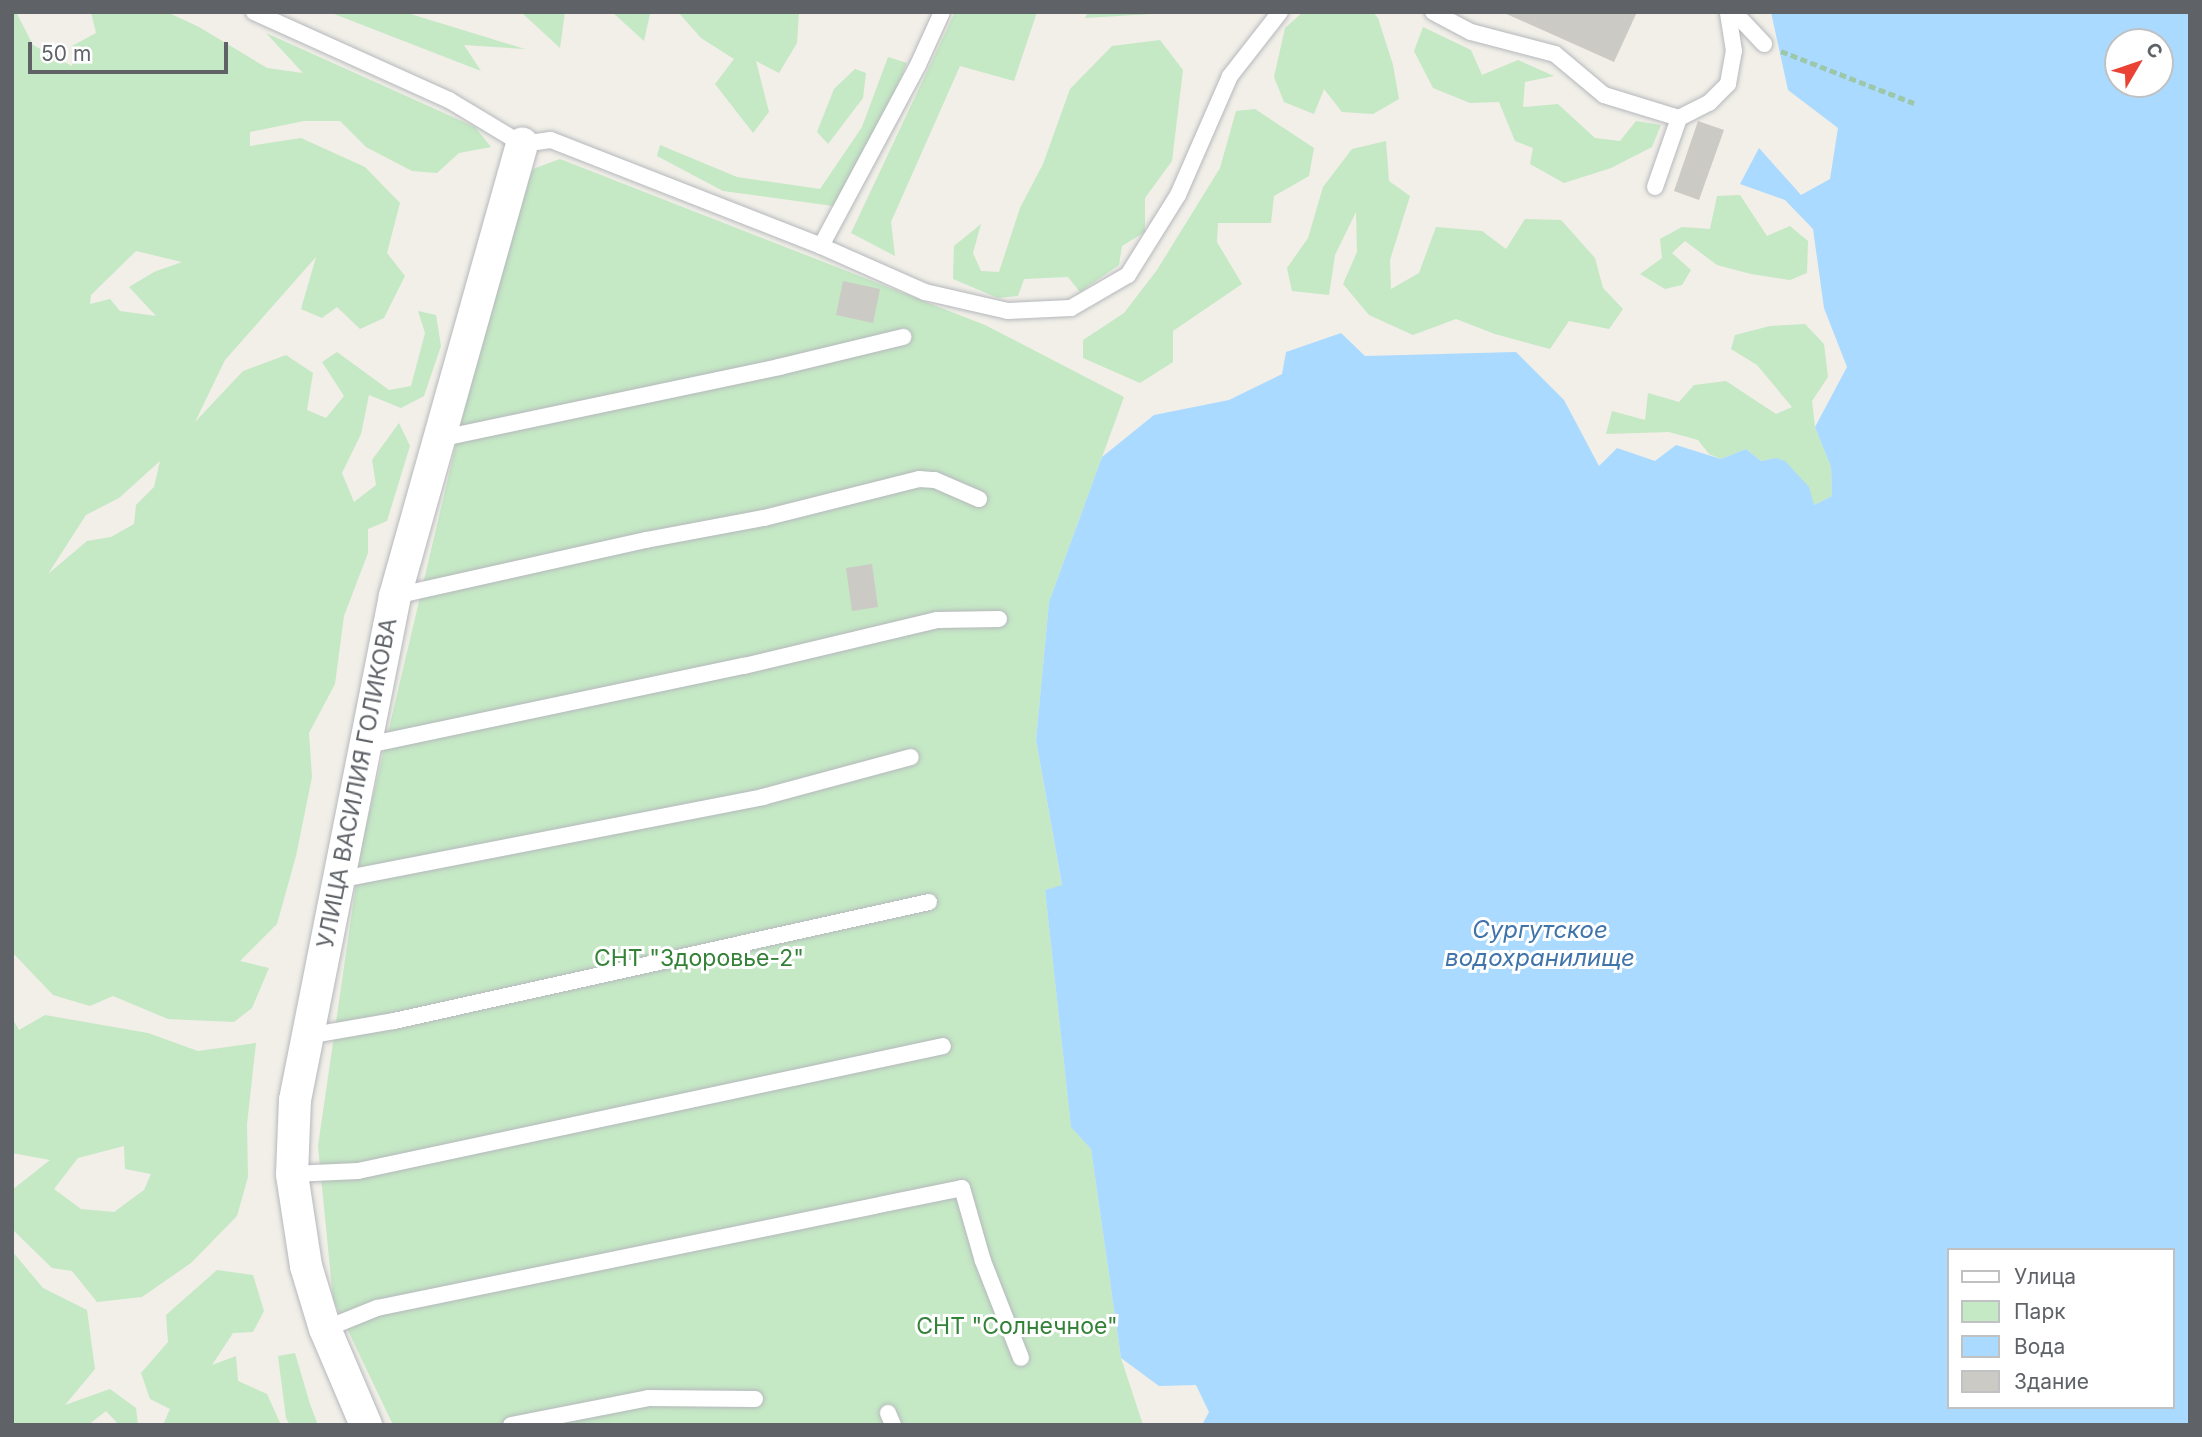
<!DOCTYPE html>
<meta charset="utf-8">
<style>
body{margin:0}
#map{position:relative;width:2202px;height:1437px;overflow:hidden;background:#f1efe8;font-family:Inter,sans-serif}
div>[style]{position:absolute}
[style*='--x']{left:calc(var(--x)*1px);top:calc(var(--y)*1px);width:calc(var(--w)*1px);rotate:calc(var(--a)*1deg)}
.green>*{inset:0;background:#c5e8c5}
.water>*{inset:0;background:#aadaff}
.building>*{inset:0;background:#cccac5}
.path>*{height:4.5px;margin-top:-2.25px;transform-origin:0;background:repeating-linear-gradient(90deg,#9cc7a9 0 7px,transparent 0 10.5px)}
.roads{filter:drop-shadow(0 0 2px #b5b8bc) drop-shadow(0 0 2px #b5b8bc)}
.service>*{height:16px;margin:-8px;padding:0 8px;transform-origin:8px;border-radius:8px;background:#fff}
.minor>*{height:32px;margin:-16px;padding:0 16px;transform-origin:16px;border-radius:16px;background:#fff}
span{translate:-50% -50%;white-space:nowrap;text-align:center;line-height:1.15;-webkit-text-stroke:6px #fff;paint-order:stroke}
.street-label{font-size:23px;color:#5f6368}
.park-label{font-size:23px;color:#348238}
.water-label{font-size:24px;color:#4174aa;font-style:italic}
.frame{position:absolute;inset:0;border:14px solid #5f6368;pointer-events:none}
.legend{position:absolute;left:1947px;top:1248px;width:228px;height:161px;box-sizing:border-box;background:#fff;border:2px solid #bfc1c3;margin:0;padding:9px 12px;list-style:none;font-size:21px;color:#5f6368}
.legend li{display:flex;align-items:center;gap:14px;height:35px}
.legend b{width:35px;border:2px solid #bfc1c3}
.north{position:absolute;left:2104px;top:28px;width:70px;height:70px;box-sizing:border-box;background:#fff;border:2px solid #bfc1c3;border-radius:50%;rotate:51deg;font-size:19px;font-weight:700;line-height:28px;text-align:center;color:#5f6368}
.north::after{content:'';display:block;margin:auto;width:24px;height:32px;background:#ea4335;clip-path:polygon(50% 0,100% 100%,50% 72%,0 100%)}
.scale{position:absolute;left:28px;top:42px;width:200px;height:32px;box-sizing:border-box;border:4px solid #5f6368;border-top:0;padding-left:9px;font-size:21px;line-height:24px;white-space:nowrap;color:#5f6368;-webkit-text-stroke:5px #fff;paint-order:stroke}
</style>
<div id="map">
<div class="green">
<div style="clip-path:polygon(evenodd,12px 12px,16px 12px,33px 45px,72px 66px,72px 46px,96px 33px,91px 12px,167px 12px,199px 27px,267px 68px,303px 73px,266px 33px,475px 127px,491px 147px,459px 153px,437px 173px,412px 171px,366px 147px,340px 121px,304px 121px,250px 132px,250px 146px,301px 138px,365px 167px,400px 203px,387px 253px,405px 276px,384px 318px,360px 329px,337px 307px,322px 318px,301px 309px,316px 257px,225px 360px,195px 422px,243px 371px,286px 355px,313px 373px,307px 410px,326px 418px,344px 396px,322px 362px,337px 352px,389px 390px,411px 386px,425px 333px,418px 311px,436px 315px,441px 346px,424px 396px,401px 408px,369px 395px,361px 434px,342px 473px,354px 502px,376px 485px,372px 460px,399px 423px,410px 446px,387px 521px,368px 529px,368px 553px,344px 616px,335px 684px,309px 733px,312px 777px,296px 856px,277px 924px,240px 961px,269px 968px,252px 1008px,234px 1022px,168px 1019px,113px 996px,90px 1006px,53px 995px,12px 952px,12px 12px,136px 251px,182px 262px,154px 272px,129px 287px,156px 316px,120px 311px,110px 299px,90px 304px,91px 295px,136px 251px,12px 12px,160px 461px,154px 487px,136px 505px,134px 524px,111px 537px,87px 541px,48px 574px,86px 515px,119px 498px,160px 461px)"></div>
<div style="clip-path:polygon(329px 12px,404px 12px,525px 49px,464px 45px,481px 71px)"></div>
<div style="clip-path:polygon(521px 12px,565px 12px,560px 48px)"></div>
<div style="clip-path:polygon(612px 12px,664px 12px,650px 14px,644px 41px)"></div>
<div style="clip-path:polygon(678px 12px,799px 12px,797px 43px,779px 73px,756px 61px,769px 112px,753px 133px,715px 84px,734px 59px,701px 38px)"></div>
<div style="clip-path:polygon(955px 12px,1037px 12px,1014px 81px,960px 66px,891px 222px,895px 256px,851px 233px)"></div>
<div style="clip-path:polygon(1088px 12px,1185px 12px,1085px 18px)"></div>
<div style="clip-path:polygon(1303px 12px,1373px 12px,1378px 18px,1393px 65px,1399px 99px,1373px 114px,1342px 112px,1324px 89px,1314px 114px,1284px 102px,1274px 77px,1285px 28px)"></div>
<div style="clip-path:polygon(1423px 27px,1471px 50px,1482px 75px,1518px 60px,1554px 76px,1525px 82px,1523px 107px,1558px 104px,1595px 138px,1620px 141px,1636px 121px,1661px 125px,1652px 147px,1611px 168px,1564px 183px,1530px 164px,1533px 148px,1515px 141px,1499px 102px,1470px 103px,1433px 88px,1414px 51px)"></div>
<div style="clip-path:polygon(1160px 40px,1183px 70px,1172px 161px,1145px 198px,1145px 232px,1122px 246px,1119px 265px,1080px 292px,1068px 277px,1024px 279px,1018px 296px,998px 298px,953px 279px,954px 246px,981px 224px,973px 253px,981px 271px,999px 272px,1020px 208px,1043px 164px,1070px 89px,1112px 46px)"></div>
<div style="clip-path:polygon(888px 57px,907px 63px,877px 135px,833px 206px,723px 191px,657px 156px,660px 145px,737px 177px,820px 189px,862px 127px)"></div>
<div style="clip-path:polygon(855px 69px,866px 73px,863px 98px,828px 144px,817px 132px,834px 89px)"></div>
<div style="clip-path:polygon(1255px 109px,1314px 148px,1309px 176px,1274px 196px,1271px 223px,1218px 223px,1217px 242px,1242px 284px,1173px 331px,1173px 362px,1140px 383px,1083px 358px,1083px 340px,1124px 313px,1157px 270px,1220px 168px,1236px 111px)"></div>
<div style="clip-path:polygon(1386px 141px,1389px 181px,1410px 196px,1390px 260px,1391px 289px,1419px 273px,1436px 227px,1482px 231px,1506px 249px,1525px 219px,1561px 220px,1595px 258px,1603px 288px,1623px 309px,1609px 329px,1569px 321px,1550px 349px,1495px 334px,1456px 319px,1413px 335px,1369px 315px,1343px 284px,1357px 252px,1356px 212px,1335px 255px,1329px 295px,1292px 291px,1287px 268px,1308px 238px,1323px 187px,1352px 149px)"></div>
<div style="clip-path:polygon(560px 159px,985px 325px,1124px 397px,1049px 602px,1036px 740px,1062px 886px,1045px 890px,1071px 1126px,1091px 1149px,1121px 1358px,1143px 1425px,393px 1425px,333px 1299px,318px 1146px,362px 843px,507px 228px,533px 169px)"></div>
<div style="clip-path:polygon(1740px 195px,1767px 236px,1790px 226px,1808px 241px,1807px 273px,1790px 280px,1751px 274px,1717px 265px,1685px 241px,1672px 253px,1691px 270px,1682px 285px,1665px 289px,1640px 274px,1662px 258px,1660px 239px,1682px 227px,1710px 229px,1717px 196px)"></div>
<div style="clip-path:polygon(1805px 324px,1824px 344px,1828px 377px,1812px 401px,1815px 427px,1831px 467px,1832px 496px,1814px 505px,1776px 458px,1761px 461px,1746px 449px,1721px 459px,1709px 454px,1698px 440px,1669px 432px,1606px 434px,1612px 411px,1645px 420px,1648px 393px,1679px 402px,1694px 385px,1726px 381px,1776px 414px,1792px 407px,1757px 365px,1731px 349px,1735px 335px,1770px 326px)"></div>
<div style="clip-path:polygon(evenodd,45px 1015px,148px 1033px,198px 1051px,256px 1043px,247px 1124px,248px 1177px,237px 1216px,191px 1263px,142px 1297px,97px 1302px,72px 1271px,52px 1268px,12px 1229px,12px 1190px,50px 1160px,12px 1153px,12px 1018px,19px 1030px,45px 1015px,124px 1146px,125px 1169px,151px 1174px,144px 1190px,114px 1212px,81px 1209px,54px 1189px,78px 1158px,124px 1146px)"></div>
<div style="clip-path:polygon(12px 1251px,43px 1288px,87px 1310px,95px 1369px,65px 1405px,110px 1389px,136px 1408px,138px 1425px,119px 1425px,106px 1411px,88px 1425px,12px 1425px)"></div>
<div style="clip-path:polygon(217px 1270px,253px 1275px,264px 1311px,253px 1332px,233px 1333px,212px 1365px,236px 1356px,238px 1381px,267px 1394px,281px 1425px,163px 1425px,170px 1409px,150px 1399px,141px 1373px,168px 1342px,166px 1315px)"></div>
<div style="clip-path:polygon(295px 1353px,310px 1404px,318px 1425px,290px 1425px,286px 1418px,278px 1356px)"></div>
</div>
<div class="water">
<div style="clip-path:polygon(evenodd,1771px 12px,2190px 12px,2190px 1425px,1202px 1425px,1209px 1412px,1196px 1385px,1159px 1386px,1121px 1358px,1091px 1149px,1071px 1127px,1045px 890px,1062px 885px,1036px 740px,1049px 602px,1102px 457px,1154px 415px,1229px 400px,1282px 374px,1286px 352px,1341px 333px,1365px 356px,1516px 352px,1564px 400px,1599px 466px,1617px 448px,1655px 461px,1676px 445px,1721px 459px,1746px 449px,1761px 461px,1776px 458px,1785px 461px,1809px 487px,1814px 505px,1832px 496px,1831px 467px,1815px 427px,1847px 367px,1824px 308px,1813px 229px,1785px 200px,1740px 184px,1759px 148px,1801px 195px,1830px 179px,1838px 128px,1788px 90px,1771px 12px,2118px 42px,2160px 42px,2160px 84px,2118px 84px,2118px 42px,1771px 12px,1948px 1250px,2172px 1250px,2172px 1407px,1948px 1407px,1948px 1250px)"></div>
</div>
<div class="building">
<div style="clip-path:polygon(1502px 12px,1637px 12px,1614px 62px)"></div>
<div style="clip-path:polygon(1698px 121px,1724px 130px,1699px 200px,1674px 191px)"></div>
<div style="clip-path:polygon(843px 281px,880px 289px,873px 323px,836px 315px)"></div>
<div style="clip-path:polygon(872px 564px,878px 607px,852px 611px,846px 568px)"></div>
</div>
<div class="path">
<div style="--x:1781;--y:51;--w:143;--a:21.4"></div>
</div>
<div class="roads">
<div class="service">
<div style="--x:254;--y:12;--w:214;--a:24.3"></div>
<div style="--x:449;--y:100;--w:85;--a:31.1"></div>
<div style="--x:522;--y:144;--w:29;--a:-8"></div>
<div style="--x:551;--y:140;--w:290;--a:21.4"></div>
<div style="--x:821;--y:246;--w:114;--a:23.9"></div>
<div style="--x:925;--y:292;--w:85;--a:12.9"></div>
<div style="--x:1008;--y:311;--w:63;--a:-2.7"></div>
<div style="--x:1071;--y:308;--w:66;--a:-30.1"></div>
<div style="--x:1128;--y:275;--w:94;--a:-58"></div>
<div style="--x:1178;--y:195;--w:130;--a:-66.4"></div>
<div style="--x:1230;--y:76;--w:81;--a:-52"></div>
<div style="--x:1433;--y:12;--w:43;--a:27.8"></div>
<div style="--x:1471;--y:32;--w:87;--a:14.7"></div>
<div style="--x:1555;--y:54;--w:64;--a:39.9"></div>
<div style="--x:1604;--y:95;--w:78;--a:17"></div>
<div style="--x:1734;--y:12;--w:44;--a:46.8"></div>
<div style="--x:1655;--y:187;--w:73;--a:-70.8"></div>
<div style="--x:1679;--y:118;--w:34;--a:-27"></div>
<div style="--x:1709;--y:103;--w:27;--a:-45"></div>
<div style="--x:1728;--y:84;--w:34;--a:-80"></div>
<div style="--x:1734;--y:51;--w:39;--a:-99"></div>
<div style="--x:821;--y:246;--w:205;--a:-61.8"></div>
<div style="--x:918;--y:65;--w:58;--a:-65.6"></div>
<div style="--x:438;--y:439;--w:349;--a:-11.9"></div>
<div style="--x:779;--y:367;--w:128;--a:-13.6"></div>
<div style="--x:395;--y:596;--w:257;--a:-12.6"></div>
<div style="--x:646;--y:540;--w:120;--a:-10.6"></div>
<div style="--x:764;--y:518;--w:160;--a:-14.1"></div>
<div style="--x:919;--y:479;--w:16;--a:4"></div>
<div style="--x:935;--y:480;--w:48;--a:23.4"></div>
<div style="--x:363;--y:746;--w:389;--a:-11.9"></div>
<div style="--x:744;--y:666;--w:198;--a:-13.4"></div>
<div style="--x:937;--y:620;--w:62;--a:-0.9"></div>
<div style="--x:337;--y:880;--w:434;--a:-11"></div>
<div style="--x:763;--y:797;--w:153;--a:-15.1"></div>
<div style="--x:307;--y:1036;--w:88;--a:-9.8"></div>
<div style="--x:394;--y:1021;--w:548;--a:-12.54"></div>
<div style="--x:292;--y:1174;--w:66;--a:-2.6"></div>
<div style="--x:358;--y:1171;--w:598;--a:-12.06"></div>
<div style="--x:325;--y:1329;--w:56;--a:-22"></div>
<div style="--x:377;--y:1308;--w:597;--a:-11.59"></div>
<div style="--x:962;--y:1188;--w:76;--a:74"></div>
<div style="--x:983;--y:1261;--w:104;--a:68.6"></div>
<div style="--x:888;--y:1413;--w:13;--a:67"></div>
<div style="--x:511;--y:1425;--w:140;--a:-11.1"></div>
<div style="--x:648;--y:1398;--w:107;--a:0.5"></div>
</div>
<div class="minor">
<div style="--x:366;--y:1425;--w:104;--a:-113.1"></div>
<div style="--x:325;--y:1329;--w:66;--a:-106.8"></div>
<div style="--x:306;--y:1266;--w:93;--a:-98.7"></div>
<div style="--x:292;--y:1174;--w:74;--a:-87.7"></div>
<div style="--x:295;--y:1100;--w:514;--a:-78.78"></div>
<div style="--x:395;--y:596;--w:470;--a:-74.3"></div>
</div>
</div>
<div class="street-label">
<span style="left:357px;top:783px;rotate:-79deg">УЛИЦА ВАСИЛИЯ ГОЛИКОВА</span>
</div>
<div class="park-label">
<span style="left:699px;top:958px">СНТ "Здоровье-2"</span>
<span style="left:1017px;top:1326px">СНТ "Солнечное"</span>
</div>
<div class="water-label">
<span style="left:1540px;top:944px">Сургутское<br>водохранилище</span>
</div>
<div class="frame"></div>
<ul class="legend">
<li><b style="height:9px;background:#fff"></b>Улица</li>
<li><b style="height:19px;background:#c5e8c5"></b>Парк</li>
<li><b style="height:19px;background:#aadaff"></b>Вода</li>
<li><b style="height:19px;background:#cccac5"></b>Здание</li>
</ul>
<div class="north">С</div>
<div class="scale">50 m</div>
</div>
